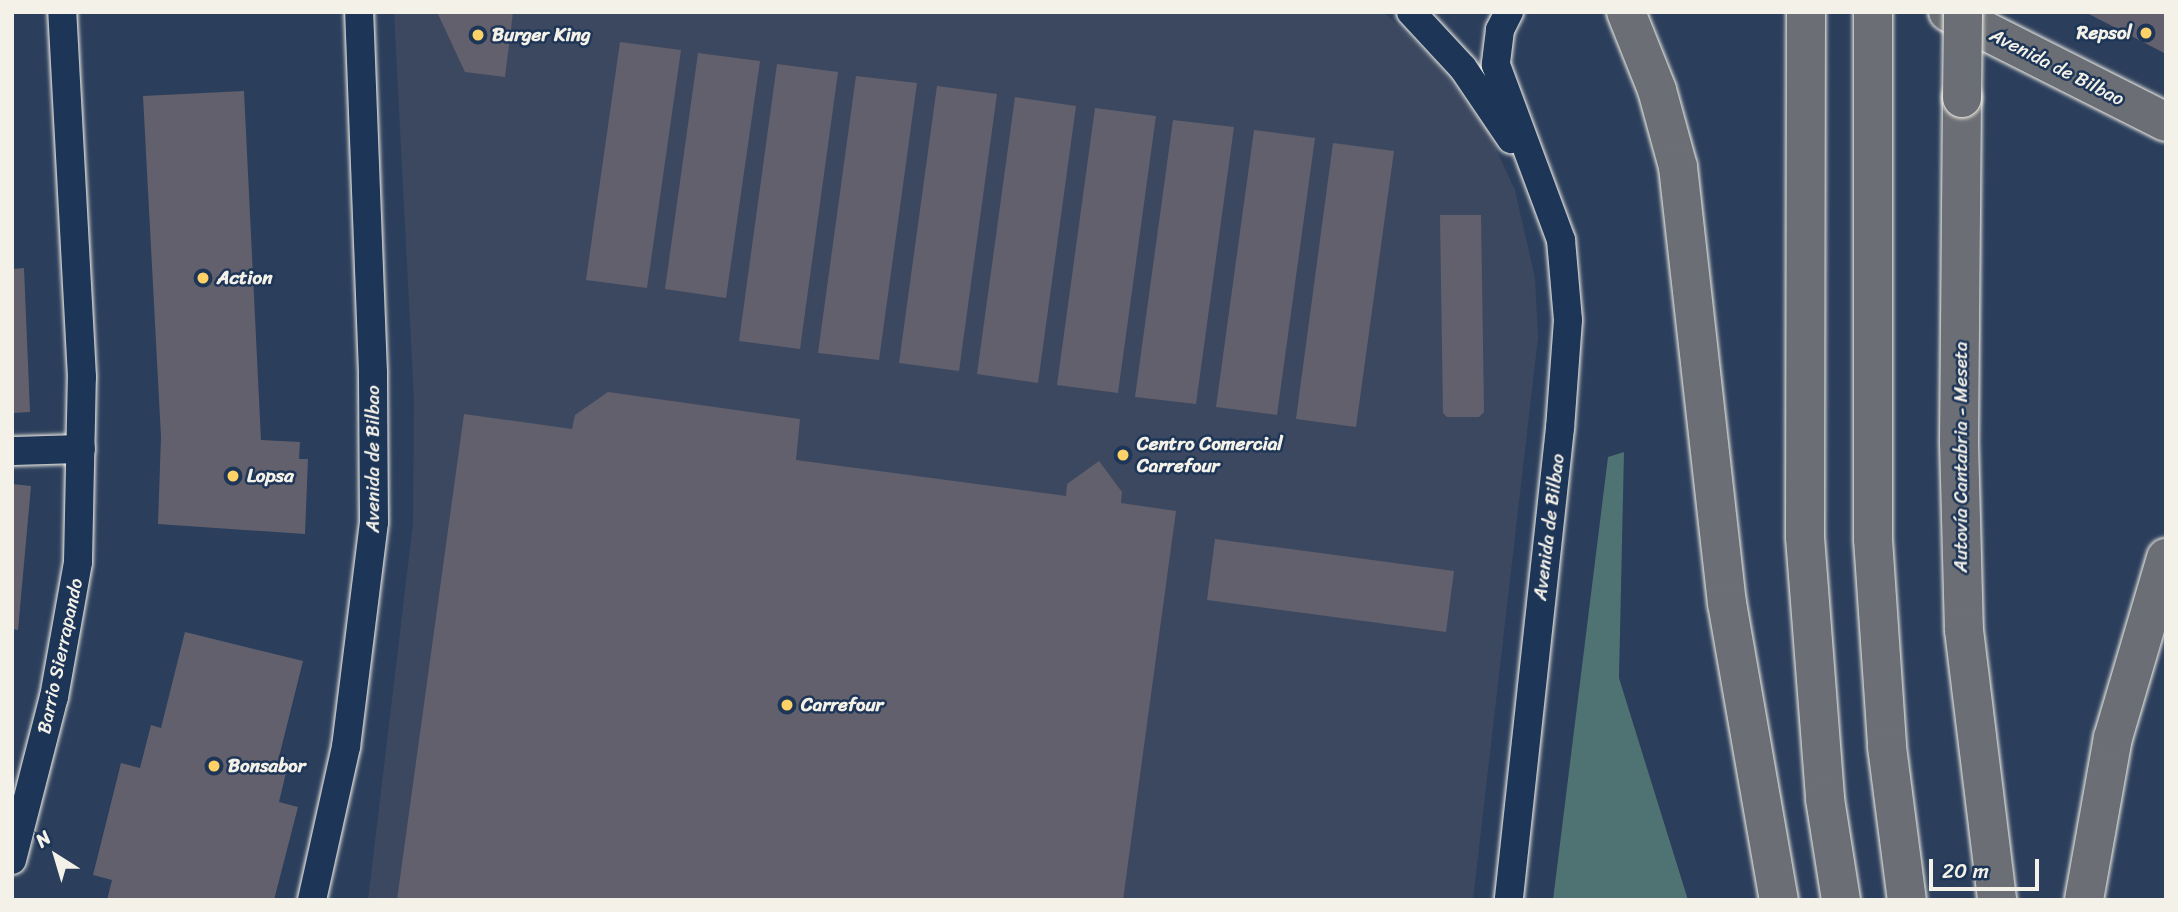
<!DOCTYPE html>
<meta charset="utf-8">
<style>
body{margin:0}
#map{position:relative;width:2178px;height:912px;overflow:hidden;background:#2b3e5b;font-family:Sriracha,sans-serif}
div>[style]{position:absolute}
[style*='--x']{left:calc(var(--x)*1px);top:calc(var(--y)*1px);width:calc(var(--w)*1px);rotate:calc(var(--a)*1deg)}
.built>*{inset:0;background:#3c4860}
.green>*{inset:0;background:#4f7273}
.building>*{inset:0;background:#62606d}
.roads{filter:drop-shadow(0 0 2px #f4f1e8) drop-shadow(0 0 2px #f4f1e8)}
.street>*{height:28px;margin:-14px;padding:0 14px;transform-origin:14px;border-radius:14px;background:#1d3557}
.highway>*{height:38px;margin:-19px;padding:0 19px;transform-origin:19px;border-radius:19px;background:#6b6f75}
.bridges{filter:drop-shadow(0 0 2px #f4f1e8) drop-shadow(0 0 2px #f4f1e8)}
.highway-bridge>*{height:38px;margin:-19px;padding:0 19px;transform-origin:19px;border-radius:19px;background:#6b6f75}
.dots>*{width:19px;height:19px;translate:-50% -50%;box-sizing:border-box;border:4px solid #1d3557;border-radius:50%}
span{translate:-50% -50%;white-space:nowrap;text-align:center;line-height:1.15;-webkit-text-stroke:5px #1d3557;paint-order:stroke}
.poi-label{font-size:19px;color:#f4f1e8;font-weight:700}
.right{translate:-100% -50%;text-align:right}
.left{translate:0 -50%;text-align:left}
.street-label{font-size:19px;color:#f4f1e8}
.frame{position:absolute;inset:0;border:14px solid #f4f1e8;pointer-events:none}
.north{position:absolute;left:21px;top:821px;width:70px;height:70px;-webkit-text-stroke:5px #1d3557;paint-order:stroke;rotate:323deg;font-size:19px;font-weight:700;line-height:28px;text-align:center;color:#f4f1e8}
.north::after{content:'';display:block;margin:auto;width:24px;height:32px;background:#f4f1e8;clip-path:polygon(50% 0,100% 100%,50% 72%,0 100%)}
.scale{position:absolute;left:1929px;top:859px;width:110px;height:32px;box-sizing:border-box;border:4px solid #f4f1e8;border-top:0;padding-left:9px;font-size:21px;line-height:24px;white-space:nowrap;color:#f4f1e8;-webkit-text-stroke:5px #1d3557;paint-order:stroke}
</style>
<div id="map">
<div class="built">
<div style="clip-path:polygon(394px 12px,1383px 12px,1389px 17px,1436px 62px,1487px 130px,1515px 190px,1535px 278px,1538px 338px,1473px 900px,368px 900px,413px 523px,414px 401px)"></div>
</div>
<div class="green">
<div style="clip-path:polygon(1624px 452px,1619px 678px,1688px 900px,1553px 900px,1608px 457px)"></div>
</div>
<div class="building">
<div style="clip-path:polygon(437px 12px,513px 12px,505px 77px,465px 72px)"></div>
<div style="clip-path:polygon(2085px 12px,2166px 12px,2166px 54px)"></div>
<div style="clip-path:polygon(620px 42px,681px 50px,647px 288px,586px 280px)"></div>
<div style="clip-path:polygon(698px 53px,760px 61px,726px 298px,665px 289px)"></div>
<div style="clip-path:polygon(777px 64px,838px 72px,800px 349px,739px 341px)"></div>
<div style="clip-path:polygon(856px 76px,917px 83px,879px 360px,818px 353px)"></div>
<div style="clip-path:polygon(937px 86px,997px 94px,959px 371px,899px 363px)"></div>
<div style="clip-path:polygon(244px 91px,261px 440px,300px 442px,299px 459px,308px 459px,305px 534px,158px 524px,161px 437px,143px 96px)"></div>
<div style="clip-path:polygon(1015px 97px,1076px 106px,1038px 383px,977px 374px)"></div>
<div style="clip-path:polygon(1095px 108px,1156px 116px,1118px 393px,1057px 385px)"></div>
<div style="clip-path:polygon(1173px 120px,1234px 127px,1196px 404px,1135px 397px)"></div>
<div style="clip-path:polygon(1254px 130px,1315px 138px,1277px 415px,1216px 407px)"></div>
<div style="clip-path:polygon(1333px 143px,1394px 151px,1356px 427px,1296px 419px)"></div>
<div style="clip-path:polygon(1440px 215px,1481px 215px,1484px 412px,1479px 417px,1447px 417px,1443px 413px)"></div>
<div style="clip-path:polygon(24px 268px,30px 412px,12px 413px,12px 269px)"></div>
<div style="clip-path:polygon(608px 392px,800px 419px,796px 460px,1066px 496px,1067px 484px,1099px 461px,1122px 492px,1121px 503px,1176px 511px,1123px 900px,397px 900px,464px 414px,572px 429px,575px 415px)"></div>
<div style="clip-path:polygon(12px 484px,31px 486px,18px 630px,12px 629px)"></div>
<div style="clip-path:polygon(1215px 539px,1454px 571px,1446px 632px,1207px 600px)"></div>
<div style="clip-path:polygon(185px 632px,303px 661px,279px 757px,289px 760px,279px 802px,298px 807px,274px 900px,107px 900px,112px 880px,93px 875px,121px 763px,140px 768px,151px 725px,161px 728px)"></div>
</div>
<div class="roads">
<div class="street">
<div style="--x:1411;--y:12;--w:76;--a:47.1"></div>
<div style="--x:1463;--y:68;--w:86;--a:55.9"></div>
<div style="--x:1509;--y:12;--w:20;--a:117"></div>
<div style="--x:1500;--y:30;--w:35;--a:97"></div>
<div style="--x:1496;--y:65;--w:187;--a:69.6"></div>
<div style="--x:1561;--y:240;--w:80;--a:85"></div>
<div style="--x:1568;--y:320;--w:108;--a:94.2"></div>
<div style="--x:1560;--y:428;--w:475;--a:96.2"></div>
<div style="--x:12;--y:451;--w:69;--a:-1.7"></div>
<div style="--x:12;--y:860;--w:168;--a:-75.6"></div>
<div style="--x:54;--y:697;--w:137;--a:-79.9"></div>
<div style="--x:78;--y:562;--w:185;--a:-88.8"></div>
<div style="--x:82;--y:377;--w:366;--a:-93.1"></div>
<div style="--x:312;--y:900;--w:157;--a:-77.5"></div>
<div style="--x:346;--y:747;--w:227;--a:-82.9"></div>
<div style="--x:374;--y:522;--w:149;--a:-90.4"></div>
<div style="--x:373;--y:373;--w:361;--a:-92.2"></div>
</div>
<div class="highway">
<div style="--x:1626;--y:12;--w:84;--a:68.3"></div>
<div style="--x:1657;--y:90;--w:80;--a:74.7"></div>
<div style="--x:1678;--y:167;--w:439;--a:83.6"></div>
<div style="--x:1727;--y:603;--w:302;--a:80.1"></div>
<div style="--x:1806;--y:12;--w:525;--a:90.11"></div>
<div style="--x:1805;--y:537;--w:263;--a:85.6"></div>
<div style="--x:1825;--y:799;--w:102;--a:81"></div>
<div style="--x:1873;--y:12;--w:527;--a:90"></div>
<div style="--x:1873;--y:539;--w:208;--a:86.1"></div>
<div style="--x:1887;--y:747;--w:154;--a:82.6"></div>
<div style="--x:1948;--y:12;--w:244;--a:26.8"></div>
<div style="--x:1962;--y:98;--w:344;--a:90.5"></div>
<div style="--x:1959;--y:442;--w:188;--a:88.5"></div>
<div style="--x:1964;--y:630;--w:272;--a:83"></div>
<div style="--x:2084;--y:900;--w:165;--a:-79.9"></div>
<div style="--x:2113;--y:738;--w:188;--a:-73.6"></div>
</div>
</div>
<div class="bridges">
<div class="highway-bridge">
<div style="--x:1962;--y:98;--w:86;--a:-89.3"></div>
</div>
</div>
<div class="dots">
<div style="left:2146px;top:33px;background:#ffd166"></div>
<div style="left:478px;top:35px;background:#ffd166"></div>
<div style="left:203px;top:278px;background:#ffd166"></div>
<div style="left:1123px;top:455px;background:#ffd166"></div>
<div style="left:233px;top:476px;background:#ffd166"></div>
<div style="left:787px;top:705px;background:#ffd166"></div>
<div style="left:214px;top:766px;background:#ffd166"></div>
</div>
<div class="poi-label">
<span class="right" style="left:2132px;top:33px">Repsol</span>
<span class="left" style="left:492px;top:35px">Burger King</span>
<span class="left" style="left:217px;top:278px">Action</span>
<span class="left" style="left:1137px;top:455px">Centro Comercial<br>Carrefour</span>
<span class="left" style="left:247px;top:476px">Lopsa</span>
<span class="left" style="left:801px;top:705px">Carrefour</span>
<span class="left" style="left:228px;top:766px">Bonsabor</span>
</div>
<div class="street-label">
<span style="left:2057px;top:67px;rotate:27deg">Avenida de Bilbao</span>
<span style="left:1961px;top:457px;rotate:-90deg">Autovía Cantabria - Meseta</span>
<span style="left:373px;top:459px;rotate:-90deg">Avenida de Bilbao</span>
<span style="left:1549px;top:527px;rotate:-83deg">Avenida de Bilbao</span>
<span style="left:60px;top:656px;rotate:-78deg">Barrio Sierrapando</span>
</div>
<div class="frame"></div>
<div class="north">N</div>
<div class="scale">20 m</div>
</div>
